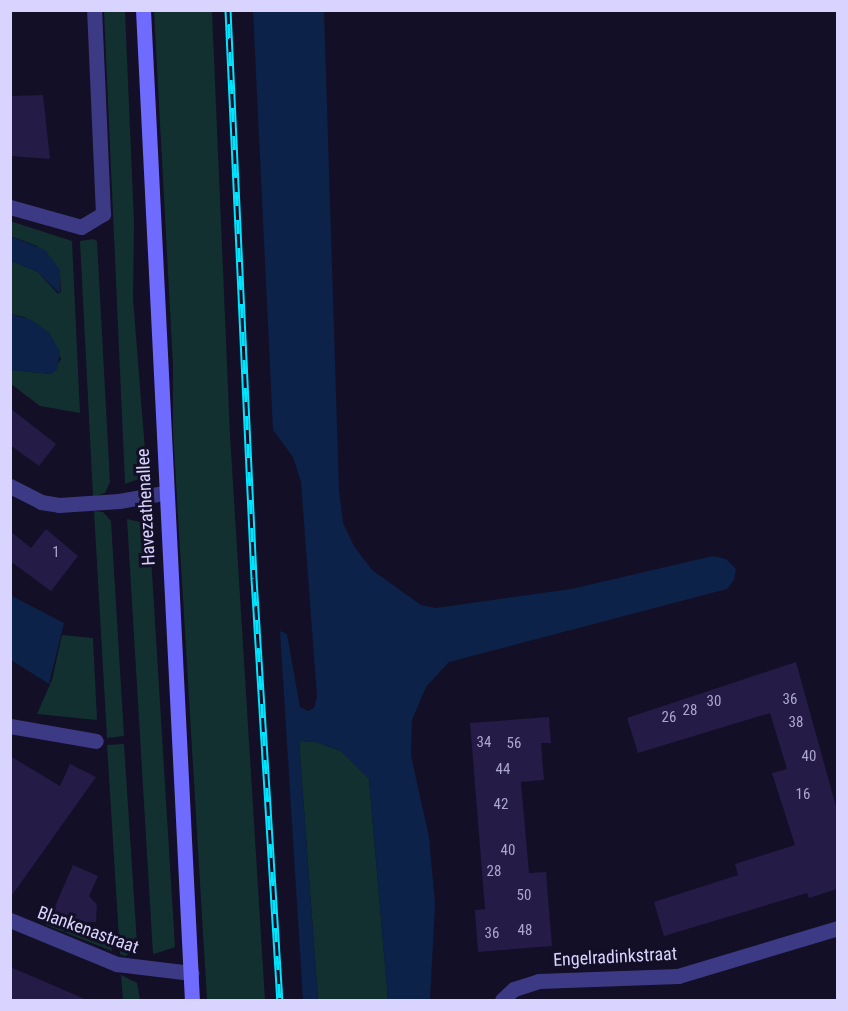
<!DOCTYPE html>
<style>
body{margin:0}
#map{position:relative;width:848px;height:1011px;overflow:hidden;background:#130f26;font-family:"Roboto Condensed",sans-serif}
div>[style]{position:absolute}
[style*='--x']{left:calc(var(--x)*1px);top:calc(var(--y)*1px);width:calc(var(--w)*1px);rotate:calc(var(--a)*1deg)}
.green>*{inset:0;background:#12302f}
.water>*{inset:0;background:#0c2248}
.building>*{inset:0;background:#241b47}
.street>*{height:15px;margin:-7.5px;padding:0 7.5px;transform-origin:7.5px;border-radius:7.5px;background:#3d3a85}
.secondary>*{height:15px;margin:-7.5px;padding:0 7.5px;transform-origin:7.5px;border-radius:7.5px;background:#6f6bff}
.rail>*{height:7px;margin-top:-3.5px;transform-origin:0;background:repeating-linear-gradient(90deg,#130f26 0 14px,#00e5ff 0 28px);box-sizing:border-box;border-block:2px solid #00e5ff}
span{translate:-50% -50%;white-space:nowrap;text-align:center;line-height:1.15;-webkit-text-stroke:6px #130f26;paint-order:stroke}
.number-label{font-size:15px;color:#aca6d1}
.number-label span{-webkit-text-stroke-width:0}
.street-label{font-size:18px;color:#d9d4ff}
.frame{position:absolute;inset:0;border:12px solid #d9d4ff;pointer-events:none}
</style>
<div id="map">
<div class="green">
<div style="clip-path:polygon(104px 11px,125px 11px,134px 223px,133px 298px,147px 476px,125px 484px)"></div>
<div style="clip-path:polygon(154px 11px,212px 11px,230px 435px,265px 1000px,207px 1000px,173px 431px,173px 366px)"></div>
<div style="clip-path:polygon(10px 221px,72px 241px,80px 413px,40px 406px,11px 384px,11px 370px,51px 374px,61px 359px,49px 333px,24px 317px,11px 314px,11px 261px,38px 272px,58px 294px,61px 292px,60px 273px,37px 246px,11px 236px)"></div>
<div style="clip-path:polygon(93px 239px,97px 241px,110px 482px,105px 493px,93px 497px,80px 241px)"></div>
<div style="clip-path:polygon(94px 511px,103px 512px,111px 521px,124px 736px,107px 738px)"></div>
<div style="clip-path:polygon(127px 519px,149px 524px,175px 947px,157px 953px,153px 954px)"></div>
<div style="clip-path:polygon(62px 635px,93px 638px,97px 720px,37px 714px,52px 680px)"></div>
<div style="clip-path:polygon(299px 741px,316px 742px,341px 751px,369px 779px,388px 1000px,318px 1000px)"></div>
<div style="clip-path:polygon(124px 744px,137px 943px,134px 951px,125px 956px,120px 954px,107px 745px)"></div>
<div style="clip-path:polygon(50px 917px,111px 942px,112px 951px,46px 925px)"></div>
<div style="clip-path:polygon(121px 975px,137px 983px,140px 1000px,123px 1000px)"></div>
</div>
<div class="water">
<div style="clip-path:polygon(253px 11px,324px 11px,339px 490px,343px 523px,354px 546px,372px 570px,421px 605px,436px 608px,571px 589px,713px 556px,726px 559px,736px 569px,734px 580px,727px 589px,449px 662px,426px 687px,412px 720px,411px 756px,429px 837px,435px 904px,430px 1000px,388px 1000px,369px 779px,341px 751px,316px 742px,299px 741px,318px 1000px,303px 1000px,280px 631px,287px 634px,300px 707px,308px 711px,314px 708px,317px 697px,301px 482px,293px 457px,273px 430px)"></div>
<div style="clip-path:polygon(10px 236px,45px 250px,60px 270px,60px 294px,38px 272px,11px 261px)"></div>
<div style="clip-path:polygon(11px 314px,32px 320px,49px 333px,60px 351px,57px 370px,51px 374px,11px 370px)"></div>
<div style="clip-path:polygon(10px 595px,64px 623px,49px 684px,11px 660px)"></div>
</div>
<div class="building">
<div style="clip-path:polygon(43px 95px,50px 159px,10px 156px,12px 96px)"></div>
<div style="clip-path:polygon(10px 408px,56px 444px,39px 466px,10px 445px)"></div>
<div style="clip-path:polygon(46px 529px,78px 556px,51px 591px,10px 561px,10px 531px,31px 548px)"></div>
<div style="clip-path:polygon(796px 662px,837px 810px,837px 889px,809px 898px,807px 893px,664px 936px,654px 902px,738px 875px,735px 864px,795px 845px,772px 773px,787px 769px,770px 713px,638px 753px,627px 718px)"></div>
<div style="clip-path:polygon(549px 717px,551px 743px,541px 743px,544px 780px,521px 782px,529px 873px,546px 872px,552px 946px,478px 952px,475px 910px,485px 909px,470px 723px)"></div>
<div style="clip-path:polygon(10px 756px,60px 786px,70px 764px,96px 777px,10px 898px)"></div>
<div style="clip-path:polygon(73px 865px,98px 876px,89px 896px,97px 905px,96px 922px,79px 922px,53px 911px)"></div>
<div style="clip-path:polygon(10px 967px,34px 977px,87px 1000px,10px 1000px)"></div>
</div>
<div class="street">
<div style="--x:10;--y:207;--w:74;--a:15.7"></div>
<div style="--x:81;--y:227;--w:26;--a:-31"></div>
<div style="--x:103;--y:214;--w:204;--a:-92.5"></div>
<div style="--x:10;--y:486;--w:35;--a:27"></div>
<div style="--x:41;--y:502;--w:18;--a:9"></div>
<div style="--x:59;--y:505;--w:60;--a:-3.8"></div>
<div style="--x:119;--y:501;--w:46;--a:-10.1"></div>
<div style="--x:10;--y:726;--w:87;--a:9.9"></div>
<div style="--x:10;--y:920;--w:116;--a:22.4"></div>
<div style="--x:117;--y:964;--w:75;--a:6.9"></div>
<div style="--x:502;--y:1000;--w:16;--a:-43"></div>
<div style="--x:514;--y:989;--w:25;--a:-18"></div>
<div style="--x:538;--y:981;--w:140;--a:-2"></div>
<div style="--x:678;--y:976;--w:167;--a:-16.7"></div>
</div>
<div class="secondary">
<div style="--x:143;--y:10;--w:991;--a:87.17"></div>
</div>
<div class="rail">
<div style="--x:228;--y:10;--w:569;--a:87.38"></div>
<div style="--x:254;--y:578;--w:423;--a:86.5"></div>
</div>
<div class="number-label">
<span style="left:56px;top:553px">1</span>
<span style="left:790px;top:700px">36</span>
<span style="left:714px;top:702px">30</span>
<span style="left:690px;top:711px">28</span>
<span style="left:669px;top:718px">26</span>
<span style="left:796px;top:723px">38</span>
<span style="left:484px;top:743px">34</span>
<span style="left:514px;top:744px">56</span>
<span style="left:809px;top:757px">40</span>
<span style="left:503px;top:770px">44</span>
<span style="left:803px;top:795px">16</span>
<span style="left:501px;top:805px">42</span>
<span style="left:508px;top:851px">40</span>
<span style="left:494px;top:872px">28</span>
<span style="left:524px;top:896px">50</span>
<span style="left:525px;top:931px">48</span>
<span style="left:492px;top:934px">36</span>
</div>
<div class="street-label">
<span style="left:146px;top:507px;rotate:-93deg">Havezathenallee</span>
<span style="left:88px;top:930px;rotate:20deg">Blankenastraat</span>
<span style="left:615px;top:957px;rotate:-3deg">Engelradinkstraat</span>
</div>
<div class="frame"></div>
</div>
